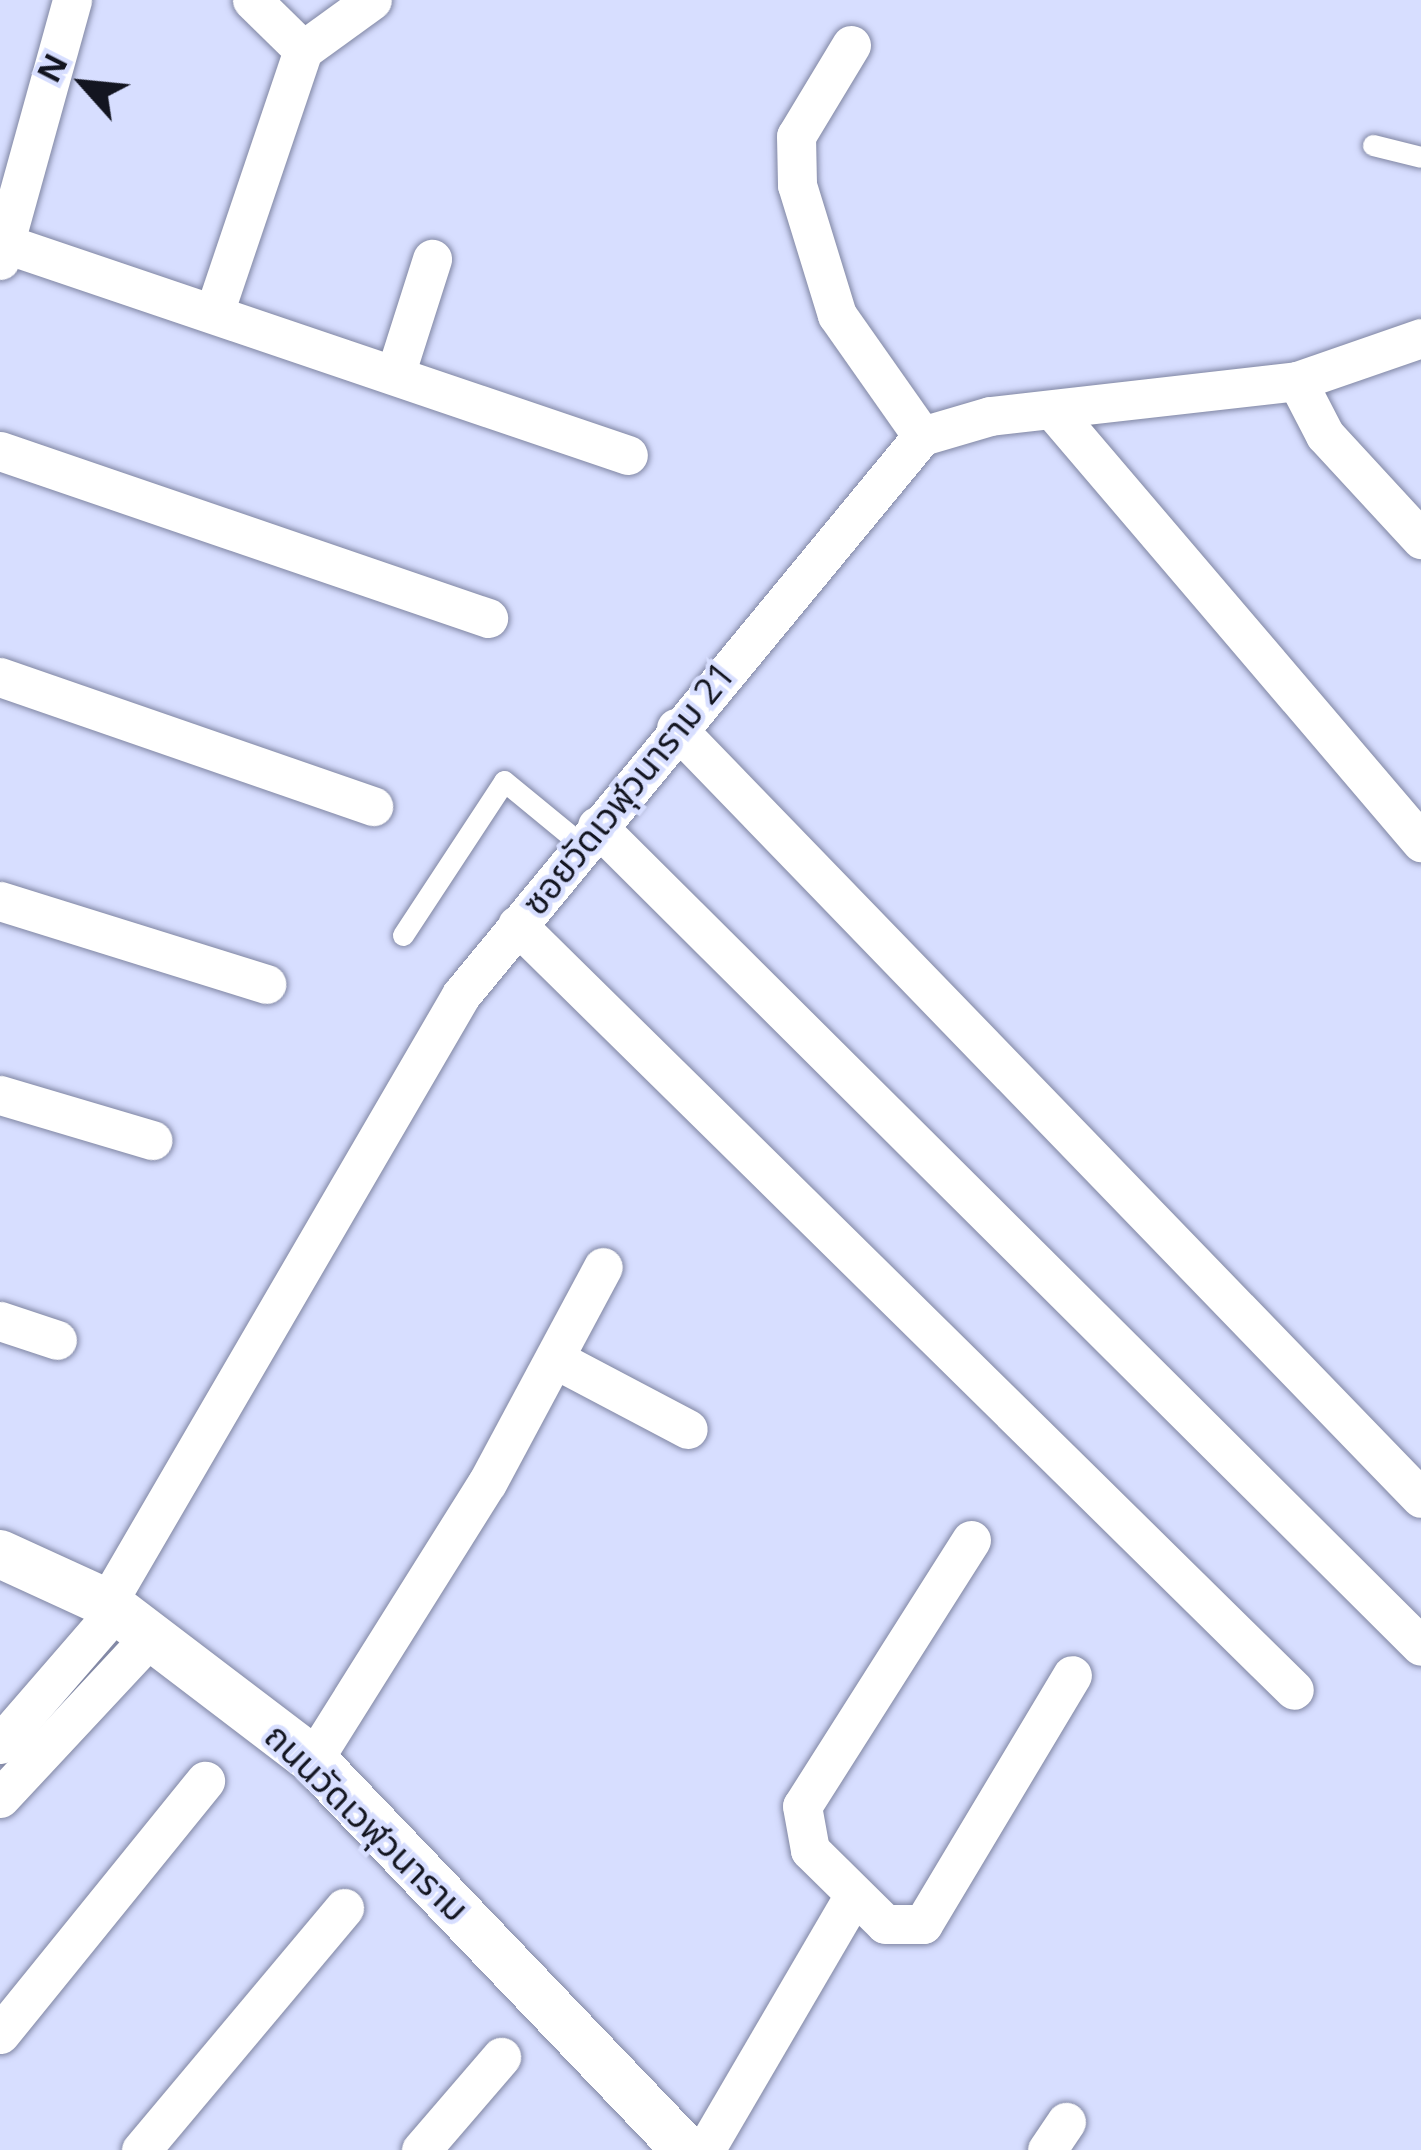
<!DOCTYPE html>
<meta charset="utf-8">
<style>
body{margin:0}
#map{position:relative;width:1421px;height:2150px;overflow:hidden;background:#d7deff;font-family:"Open Sans","Noto Sans Thai",sans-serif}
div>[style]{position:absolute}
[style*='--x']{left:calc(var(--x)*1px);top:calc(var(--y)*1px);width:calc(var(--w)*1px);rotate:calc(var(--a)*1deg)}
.roads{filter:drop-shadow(0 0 3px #8086a3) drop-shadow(0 0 3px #8086a3)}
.service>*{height:21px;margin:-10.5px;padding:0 10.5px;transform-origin:10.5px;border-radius:10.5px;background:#fff}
.minor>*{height:39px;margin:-19.5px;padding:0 19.5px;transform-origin:19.5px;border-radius:19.5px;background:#fff}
.tertiary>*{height:48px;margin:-24px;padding:0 24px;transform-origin:24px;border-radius:24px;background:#fff}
span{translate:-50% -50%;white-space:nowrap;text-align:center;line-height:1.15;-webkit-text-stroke:9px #d7deff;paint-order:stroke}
.street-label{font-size:36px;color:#131520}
.north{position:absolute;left:24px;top:24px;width:120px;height:120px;-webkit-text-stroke:9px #d7deff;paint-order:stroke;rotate:297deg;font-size:33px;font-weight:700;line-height:48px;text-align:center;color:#131520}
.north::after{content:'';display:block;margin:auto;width:42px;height:54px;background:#131520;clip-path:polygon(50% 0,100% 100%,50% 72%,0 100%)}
</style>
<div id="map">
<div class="roads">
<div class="service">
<div style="--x:1373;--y:145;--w:49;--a:14"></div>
<div style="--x:403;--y:935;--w:184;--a:-56.7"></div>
<div style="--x:504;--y:781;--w:101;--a:39.4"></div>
</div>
<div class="minor">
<div style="--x:252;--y:0;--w:71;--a:44.4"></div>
<div style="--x:851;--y:45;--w:106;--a:121.1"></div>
<div style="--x:796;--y:136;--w:49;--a:88.8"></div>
<div style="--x:797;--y:185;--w:136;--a:72.9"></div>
<div style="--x:837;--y:315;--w:148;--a:54.9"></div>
<div style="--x:0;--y:242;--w:663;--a:18.74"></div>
<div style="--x:0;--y:260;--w:270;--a:-74.5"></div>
<div style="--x:216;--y:307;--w:271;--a:-71.3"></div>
<div style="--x:303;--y:50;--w:85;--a:-35.9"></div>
<div style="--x:395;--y:375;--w:122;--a:-72.3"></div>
<div style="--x:1297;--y:381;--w:61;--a:62.6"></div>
<div style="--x:1325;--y:435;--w:142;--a:47.3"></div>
<div style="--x:1056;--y:414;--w:563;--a:49.54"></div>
<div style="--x:0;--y:451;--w:516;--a:18.89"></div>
<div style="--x:0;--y:677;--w:395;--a:19.1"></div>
<div style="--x:676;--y:728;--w:1071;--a:45.95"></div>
<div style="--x:597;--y:826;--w:1162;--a:44.86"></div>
<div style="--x:0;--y:901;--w:279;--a:17.3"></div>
<div style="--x:517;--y:925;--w:1090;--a:44.55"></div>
<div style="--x:0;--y:1095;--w:159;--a:16.5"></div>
<div style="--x:0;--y:1321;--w:60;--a:18.4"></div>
<div style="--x:555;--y:1359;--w:150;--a:27.8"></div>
<div style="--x:971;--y:1540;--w:315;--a:122.4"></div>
<div style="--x:802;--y:1806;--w:45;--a:79.7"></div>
<div style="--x:810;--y:1850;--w:105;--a:44.6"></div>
<div style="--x:885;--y:1924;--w:38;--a:0"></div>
<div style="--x:923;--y:1924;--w:290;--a:-59.1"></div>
<div style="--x:107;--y:1603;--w:704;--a:-59.79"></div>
<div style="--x:461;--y:995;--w:725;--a:-50.49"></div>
<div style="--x:922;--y:436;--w:71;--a:-16.4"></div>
<div style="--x:990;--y:416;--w:309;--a:-6.5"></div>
<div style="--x:1297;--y:381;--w:131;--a:-19.1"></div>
<div style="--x:0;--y:1744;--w:177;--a:-49.1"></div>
<div style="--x:313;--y:1760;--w:327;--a:-57.9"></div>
<div style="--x:487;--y:1483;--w:245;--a:-61.8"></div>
<div style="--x:0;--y:1798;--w:221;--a:-47"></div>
<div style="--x:0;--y:2034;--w:326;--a:-51"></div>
<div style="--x:141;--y:2150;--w:316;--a:-50"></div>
<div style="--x:421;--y:2150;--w:123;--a:-49.3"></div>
<div style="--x:705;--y:2150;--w:293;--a:-59.7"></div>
<div style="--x:1047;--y:2150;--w:34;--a:-56"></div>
</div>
<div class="tertiary">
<div style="--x:0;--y:1554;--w:118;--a:24.6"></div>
<div style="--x:107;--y:1603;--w:259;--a:37.3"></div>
<div style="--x:313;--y:1760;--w:540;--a:46.28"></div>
</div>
</div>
<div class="street-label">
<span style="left:628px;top:788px;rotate:-51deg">ซอยวัดเวฬุวนาราม 21</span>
<span style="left:367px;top:1822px;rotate:44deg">ถนนวัดเวฬุวนาราม</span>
</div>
<div class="north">N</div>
</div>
